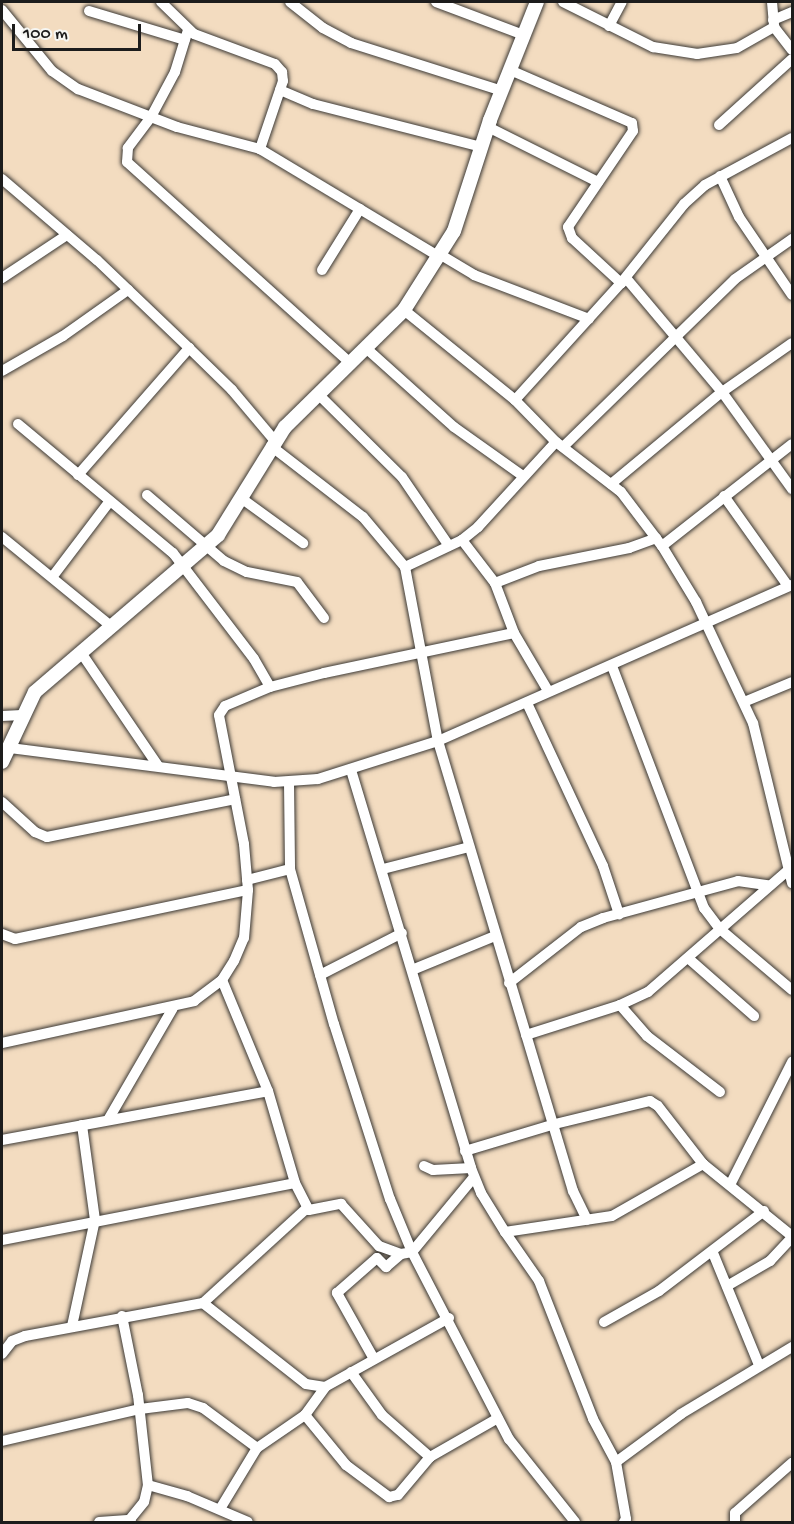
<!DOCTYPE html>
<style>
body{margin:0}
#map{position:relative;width:794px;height:1524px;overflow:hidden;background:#f3dcc0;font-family:"Gochi Hand",sans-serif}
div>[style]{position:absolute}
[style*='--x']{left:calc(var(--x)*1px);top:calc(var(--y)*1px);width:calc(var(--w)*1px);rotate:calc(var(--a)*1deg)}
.roads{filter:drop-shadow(0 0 2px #3c3935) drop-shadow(0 0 2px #3c3935)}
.minor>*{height:10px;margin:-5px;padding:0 5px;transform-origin:5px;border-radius:5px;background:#fff}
.tertiary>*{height:14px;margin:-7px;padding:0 7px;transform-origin:7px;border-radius:7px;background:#fff}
span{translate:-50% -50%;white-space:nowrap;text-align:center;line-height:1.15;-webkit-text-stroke:5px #f6f6f2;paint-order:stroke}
.frame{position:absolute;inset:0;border:3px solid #1c1c1c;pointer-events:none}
.scale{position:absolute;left:12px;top:24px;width:129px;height:27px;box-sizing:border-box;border:3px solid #1c1c1c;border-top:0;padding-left:8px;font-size:18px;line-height:21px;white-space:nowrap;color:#1c1c1c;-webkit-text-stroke:4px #f6f6f2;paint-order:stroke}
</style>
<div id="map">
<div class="roads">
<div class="minor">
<div style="--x:161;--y:2;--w:46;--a:44.1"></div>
<div style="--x:194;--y:34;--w:86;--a:20.3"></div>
<div style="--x:275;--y:64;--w:11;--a:49"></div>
<div style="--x:282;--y:72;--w:9;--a:84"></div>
<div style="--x:283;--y:81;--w:72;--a:108.7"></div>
<div style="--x:260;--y:149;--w:210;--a:31"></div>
<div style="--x:290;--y:2;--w:42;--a:38.2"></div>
<div style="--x:323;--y:28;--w:32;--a:28"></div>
<div style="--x:351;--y:43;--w:158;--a:17.6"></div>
<div style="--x:436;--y:2;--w:94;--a:20.6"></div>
<div style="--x:563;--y:2;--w:101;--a:26.6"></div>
<div style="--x:653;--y:47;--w:45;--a:9"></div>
<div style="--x:697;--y:54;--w:40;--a:-8.5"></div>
<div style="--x:737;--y:48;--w:43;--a:-29.6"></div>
<div style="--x:772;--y:2;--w:25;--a:85"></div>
<div style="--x:774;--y:27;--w:29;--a:52"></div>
<div style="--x:2;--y:10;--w:79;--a:50.7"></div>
<div style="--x:52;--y:71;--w:32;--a:35"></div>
<div style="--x:78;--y:89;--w:106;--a:21"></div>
<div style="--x:177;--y:127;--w:86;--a:14.8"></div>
<div style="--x:89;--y:11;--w:100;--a:16.8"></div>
<div style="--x:773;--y:20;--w:21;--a:-23"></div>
<div style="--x:609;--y:26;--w:27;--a:-62"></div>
<div style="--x:188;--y:30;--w:44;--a:107.2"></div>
<div style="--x:175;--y:72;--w:51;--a:118.1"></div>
<div style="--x:151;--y:117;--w:39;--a:127"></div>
<div style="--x:128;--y:148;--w:14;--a:94"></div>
<div style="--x:127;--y:162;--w:300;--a:42"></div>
<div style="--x:510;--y:70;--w:133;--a:23.5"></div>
<div style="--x:632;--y:123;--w:8;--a:83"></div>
<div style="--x:633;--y:131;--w:116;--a:124.1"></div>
<div style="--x:568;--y:227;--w:12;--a:70"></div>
<div style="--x:572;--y:238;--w:67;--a:42.6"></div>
<div style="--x:280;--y:90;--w:36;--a:23"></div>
<div style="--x:313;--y:104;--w:174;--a:14.3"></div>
<div style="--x:719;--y:125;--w:98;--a:-42.1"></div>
<div style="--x:488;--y:127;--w:123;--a:26.6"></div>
<div style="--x:720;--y:176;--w:45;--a:65.1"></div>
<div style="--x:739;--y:217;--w:94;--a:55.8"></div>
<div style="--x:2;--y:179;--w:125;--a:40.5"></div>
<div style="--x:97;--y:260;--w:127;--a:43.7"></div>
<div style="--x:189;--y:348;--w:60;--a:44.3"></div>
<div style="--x:232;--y:390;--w:67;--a:49.9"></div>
<div style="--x:441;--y:255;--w:39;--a:31"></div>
<div style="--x:474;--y:275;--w:123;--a:20.9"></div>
<div style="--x:322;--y:270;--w:72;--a:-58.1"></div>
<div style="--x:2;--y:278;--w:78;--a:-33.5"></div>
<div style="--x:626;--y:278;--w:149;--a:49.9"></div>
<div style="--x:722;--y:392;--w:120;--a:54.2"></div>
<div style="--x:404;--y:310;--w:143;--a:39"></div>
<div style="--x:515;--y:400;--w:59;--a:45.7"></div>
<div style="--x:556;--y:442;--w:82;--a:37.6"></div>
<div style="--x:621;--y:492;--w:68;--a:52.8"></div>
<div style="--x:662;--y:546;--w:66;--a:58.7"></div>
<div style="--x:696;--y:602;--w:134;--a:64.8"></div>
<div style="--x:753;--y:723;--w:165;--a:76.3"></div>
<div style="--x:367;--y:349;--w:117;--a:41.9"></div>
<div style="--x:454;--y:427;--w:85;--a:35.4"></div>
<div style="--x:2;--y:371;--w:70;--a:-29.8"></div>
<div style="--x:63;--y:336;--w:80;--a:-35.3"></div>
<div style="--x:318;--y:394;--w:118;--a:44.7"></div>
<div style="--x:402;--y:477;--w:83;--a:55.7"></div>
<div style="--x:515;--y:400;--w:158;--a:-47.8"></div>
<div style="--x:621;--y:283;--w:101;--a:-51.4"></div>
<div style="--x:684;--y:204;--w:28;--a:-42"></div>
<div style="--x:705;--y:185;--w:99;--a:-28.4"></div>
<div style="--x:18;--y:424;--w:202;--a:39.8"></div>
<div style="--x:173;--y:553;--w:133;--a:52.6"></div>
<div style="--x:254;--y:659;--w:32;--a:60"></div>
<div style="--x:271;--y:446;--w:116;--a:37.7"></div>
<div style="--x:363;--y:517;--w:65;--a:50"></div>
<div style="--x:405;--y:567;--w:177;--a:79.3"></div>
<div style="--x:438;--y:741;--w:470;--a:73.3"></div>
<div style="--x:573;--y:1191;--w:32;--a:64"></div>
<div style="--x:563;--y:447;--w:240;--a:-44.3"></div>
<div style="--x:735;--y:279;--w:70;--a:-35.1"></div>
<div style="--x:78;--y:475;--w:169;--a:-48.8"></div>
<div style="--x:611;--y:484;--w:144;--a:-39.7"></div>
<div style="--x:722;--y:392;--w:85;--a:-35"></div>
<div style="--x:147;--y:495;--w:101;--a:40.6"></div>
<div style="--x:224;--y:561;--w:25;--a:26"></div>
<div style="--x:247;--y:572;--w:51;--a:11.3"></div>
<div style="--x:297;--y:582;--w:45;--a:53.1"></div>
<div style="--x:724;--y:496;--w:110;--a:54.6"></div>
<div style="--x:241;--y:498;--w:77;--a:36"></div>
<div style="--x:2;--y:537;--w:142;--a:39.3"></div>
<div style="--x:462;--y:540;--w:54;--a:52.5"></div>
<div style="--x:495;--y:583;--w:53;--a:69.2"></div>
<div style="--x:514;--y:633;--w:65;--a:59.5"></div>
<div style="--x:662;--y:546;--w:165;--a:-38.1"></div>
<div style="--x:405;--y:567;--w:63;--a:-25.3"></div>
<div style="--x:462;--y:540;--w:21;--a:-39"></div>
<div style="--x:478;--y:527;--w:115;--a:-47.5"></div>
<div style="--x:53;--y:576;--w:94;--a:-52.8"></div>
<div style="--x:495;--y:583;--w:47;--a:-21.1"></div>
<div style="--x:539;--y:566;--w:92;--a:-11.3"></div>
<div style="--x:629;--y:548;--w:29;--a:-20"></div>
<div style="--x:82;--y:654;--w:135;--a:55.8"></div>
<div style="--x:612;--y:666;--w:259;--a:69.2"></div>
<div style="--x:704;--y:908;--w:26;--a:53"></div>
<div style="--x:720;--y:929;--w:94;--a:40.3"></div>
<div style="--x:744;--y:702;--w:52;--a:-22.6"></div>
<div style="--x:527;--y:703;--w:180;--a:65"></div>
<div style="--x:603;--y:866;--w:51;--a:71.6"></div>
<div style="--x:2;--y:716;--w:20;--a:-3"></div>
<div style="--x:10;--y:748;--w:266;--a:7.3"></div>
<div style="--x:274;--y:782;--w:44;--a:-3.9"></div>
<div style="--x:318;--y:779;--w:126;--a:-17.6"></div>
<div style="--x:438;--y:741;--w:387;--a:-23.8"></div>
<div style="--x:351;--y:770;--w:416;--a:73.2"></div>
<div style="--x:471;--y:1168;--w:27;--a:68"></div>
<div style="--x:481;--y:1193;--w:46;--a:58.4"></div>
<div style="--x:505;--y:1232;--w:108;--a:-8.5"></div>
<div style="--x:612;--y:1216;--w:105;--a:-29.7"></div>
<div style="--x:289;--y:783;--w:86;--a:89.3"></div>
<div style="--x:290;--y:869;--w:161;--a:74.2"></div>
<div style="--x:334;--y:1024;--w:184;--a:72.3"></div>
<div style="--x:390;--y:1199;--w:57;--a:67.5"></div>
<div style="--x:412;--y:1252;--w:211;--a:62.6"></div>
<div style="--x:509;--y:1439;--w:106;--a:51.5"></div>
<div style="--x:2;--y:802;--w:45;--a:42.3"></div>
<div style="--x:35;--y:832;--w:13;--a:23"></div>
<div style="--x:47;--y:837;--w:192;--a:-11.4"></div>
<div style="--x:383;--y:869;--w:89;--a:-14.3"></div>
<div style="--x:247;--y:880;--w:44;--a:-14.3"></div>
<div style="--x:2;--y:934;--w:14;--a:21"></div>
<div style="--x:15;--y:939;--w:238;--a:-11.9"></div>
<div style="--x:688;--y:958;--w:88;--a:41.3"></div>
<div style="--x:412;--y:970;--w:90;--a:-22.3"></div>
<div style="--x:320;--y:975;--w:92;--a:-27.1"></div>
<div style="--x:222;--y:980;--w:120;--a:67.5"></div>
<div style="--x:268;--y:1091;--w:96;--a:73.6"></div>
<div style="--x:509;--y:983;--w:91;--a:-37.9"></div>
<div style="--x:581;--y:927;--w:24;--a:-22"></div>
<div style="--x:603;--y:918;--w:140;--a:-15.3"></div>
<div style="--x:738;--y:881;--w:30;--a:8"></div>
<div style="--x:620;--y:1005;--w:41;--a:48.9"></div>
<div style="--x:647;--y:1036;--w:92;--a:37.5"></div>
<div style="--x:526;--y:1035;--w:99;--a:-17.7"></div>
<div style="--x:620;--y:1005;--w:31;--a:-25"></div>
<div style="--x:648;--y:992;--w:184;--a:-41"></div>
<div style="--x:2;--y:1043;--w:197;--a:-12.3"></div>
<div style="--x:194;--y:1001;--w:35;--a:-37"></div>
<div style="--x:222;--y:980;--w:22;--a:-58"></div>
<div style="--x:234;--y:961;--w:25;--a:-67"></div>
<div style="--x:244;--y:938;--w:48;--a:-85.2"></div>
<div style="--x:248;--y:890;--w:46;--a:-95"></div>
<div style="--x:244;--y:844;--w:131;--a:-101"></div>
<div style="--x:219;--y:715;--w:11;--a:-56"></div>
<div style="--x:225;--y:706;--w:49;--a:-22.9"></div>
<div style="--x:270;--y:687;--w:56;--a:-14.5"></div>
<div style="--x:324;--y:673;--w:194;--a:-11.9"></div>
<div style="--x:108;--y:1120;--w:129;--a:-59.9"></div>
<div style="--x:2;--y:1140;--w:270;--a:-10.4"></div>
<div style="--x:465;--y:1151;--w:94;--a:-16.7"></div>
<div style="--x:555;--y:1124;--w:98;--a:-13.6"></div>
<div style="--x:650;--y:1101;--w:9;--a:32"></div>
<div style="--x:658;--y:1106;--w:73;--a:52.2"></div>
<div style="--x:703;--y:1164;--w:114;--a:39"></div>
<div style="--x:424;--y:1166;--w:10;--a:24"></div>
<div style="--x:433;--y:1170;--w:38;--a:-3"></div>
<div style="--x:731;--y:1183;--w:136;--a:-63.2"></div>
<div style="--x:505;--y:1232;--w:60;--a:55.2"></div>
<div style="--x:539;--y:1281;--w:148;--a:68.6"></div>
<div style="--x:593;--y:1419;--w:49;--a:61.9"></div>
<div style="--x:616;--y:1462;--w:58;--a:80"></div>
<div style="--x:626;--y:1519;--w:4;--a:124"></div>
<div style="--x:2;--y:1240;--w:298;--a:-11"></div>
<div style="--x:295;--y:1183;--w:30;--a:63"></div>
<div style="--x:309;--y:1210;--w:33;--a:-11"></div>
<div style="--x:341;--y:1204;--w:57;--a:47.9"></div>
<div style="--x:379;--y:1246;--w:23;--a:20"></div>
<div style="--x:401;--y:1254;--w:11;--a:-10"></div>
<div style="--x:412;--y:1252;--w:97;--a:-50.4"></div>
<div style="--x:713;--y:1253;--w:121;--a:67.7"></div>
<div style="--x:727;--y:1286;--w:50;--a:-30.2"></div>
<div style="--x:770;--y:1261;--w:33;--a:-47"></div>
<div style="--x:203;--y:1303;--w:141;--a:-42.4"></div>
<div style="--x:122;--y:1316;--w:81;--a:78.6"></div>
<div style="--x:138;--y:1395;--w:91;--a:83.7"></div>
<div style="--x:148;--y:1485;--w:17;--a:103"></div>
<div style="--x:144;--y:1502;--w:26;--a:129"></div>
<div style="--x:604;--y:1322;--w:63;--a:-29.4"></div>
<div style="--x:659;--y:1291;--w:132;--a:-37.3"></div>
<div style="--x:72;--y:1326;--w:108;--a:-77.8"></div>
<div style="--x:95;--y:1220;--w:96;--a:-97.8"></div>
<div style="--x:2;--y:1354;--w:16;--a:-52"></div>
<div style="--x:12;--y:1341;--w:14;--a:-21"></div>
<div style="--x:25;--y:1336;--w:181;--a:-10.5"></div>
<div style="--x:203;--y:1303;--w:131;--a:38.2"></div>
<div style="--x:306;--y:1384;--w:19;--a:9"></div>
<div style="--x:325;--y:1387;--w:142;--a:-29.1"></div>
<div style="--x:374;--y:1359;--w:76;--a:-119.3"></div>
<div style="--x:337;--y:1293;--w:53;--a:-41.2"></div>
<div style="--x:377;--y:1258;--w:13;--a:45"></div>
<div style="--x:386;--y:1267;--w:20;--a:-41"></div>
<div style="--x:351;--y:1372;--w:53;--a:54.2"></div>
<div style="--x:382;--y:1415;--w:64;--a:41.2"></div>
<div style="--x:305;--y:1415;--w:65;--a:50.6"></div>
<div style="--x:346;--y:1465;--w:54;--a:36.7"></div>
<div style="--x:389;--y:1497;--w:9;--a:-13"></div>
<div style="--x:398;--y:1495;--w:50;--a:-49.9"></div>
<div style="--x:430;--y:1457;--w:78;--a:-29.8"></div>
<div style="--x:2;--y:1441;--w:142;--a:-13.1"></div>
<div style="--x:140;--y:1409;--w:48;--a:-7.1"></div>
<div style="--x:188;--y:1403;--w:16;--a:18"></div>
<div style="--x:203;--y:1408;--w:67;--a:36.5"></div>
<div style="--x:616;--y:1462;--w:81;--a:-36.4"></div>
<div style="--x:681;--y:1414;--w:130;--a:-31.1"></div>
<div style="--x:148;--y:1485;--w:41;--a:15.8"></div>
<div style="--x:187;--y:1496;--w:66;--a:23.1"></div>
<div style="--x:220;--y:1509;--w:71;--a:-58.8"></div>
<div style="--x:257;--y:1448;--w:58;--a:-34.5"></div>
<div style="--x:305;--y:1415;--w:34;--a:-54"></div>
<div style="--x:99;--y:1522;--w:32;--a:-4"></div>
<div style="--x:735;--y:1522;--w:9;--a:-90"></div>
<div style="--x:735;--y:1513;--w:76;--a:-41.3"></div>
</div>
<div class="tertiary">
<div style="--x:2;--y:762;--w:77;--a:-64.8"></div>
<div style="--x:35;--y:692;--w:241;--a:-40.6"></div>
<div style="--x:218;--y:535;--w:127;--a:-58.2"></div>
<div style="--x:285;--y:427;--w:167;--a:-44.5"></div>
<div style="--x:404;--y:310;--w:93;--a:-57.7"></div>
<div style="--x:454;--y:231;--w:117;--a:-72"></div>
<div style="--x:490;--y:120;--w:127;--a:-68.3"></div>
</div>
</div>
<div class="frame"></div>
<div class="scale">100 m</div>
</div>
